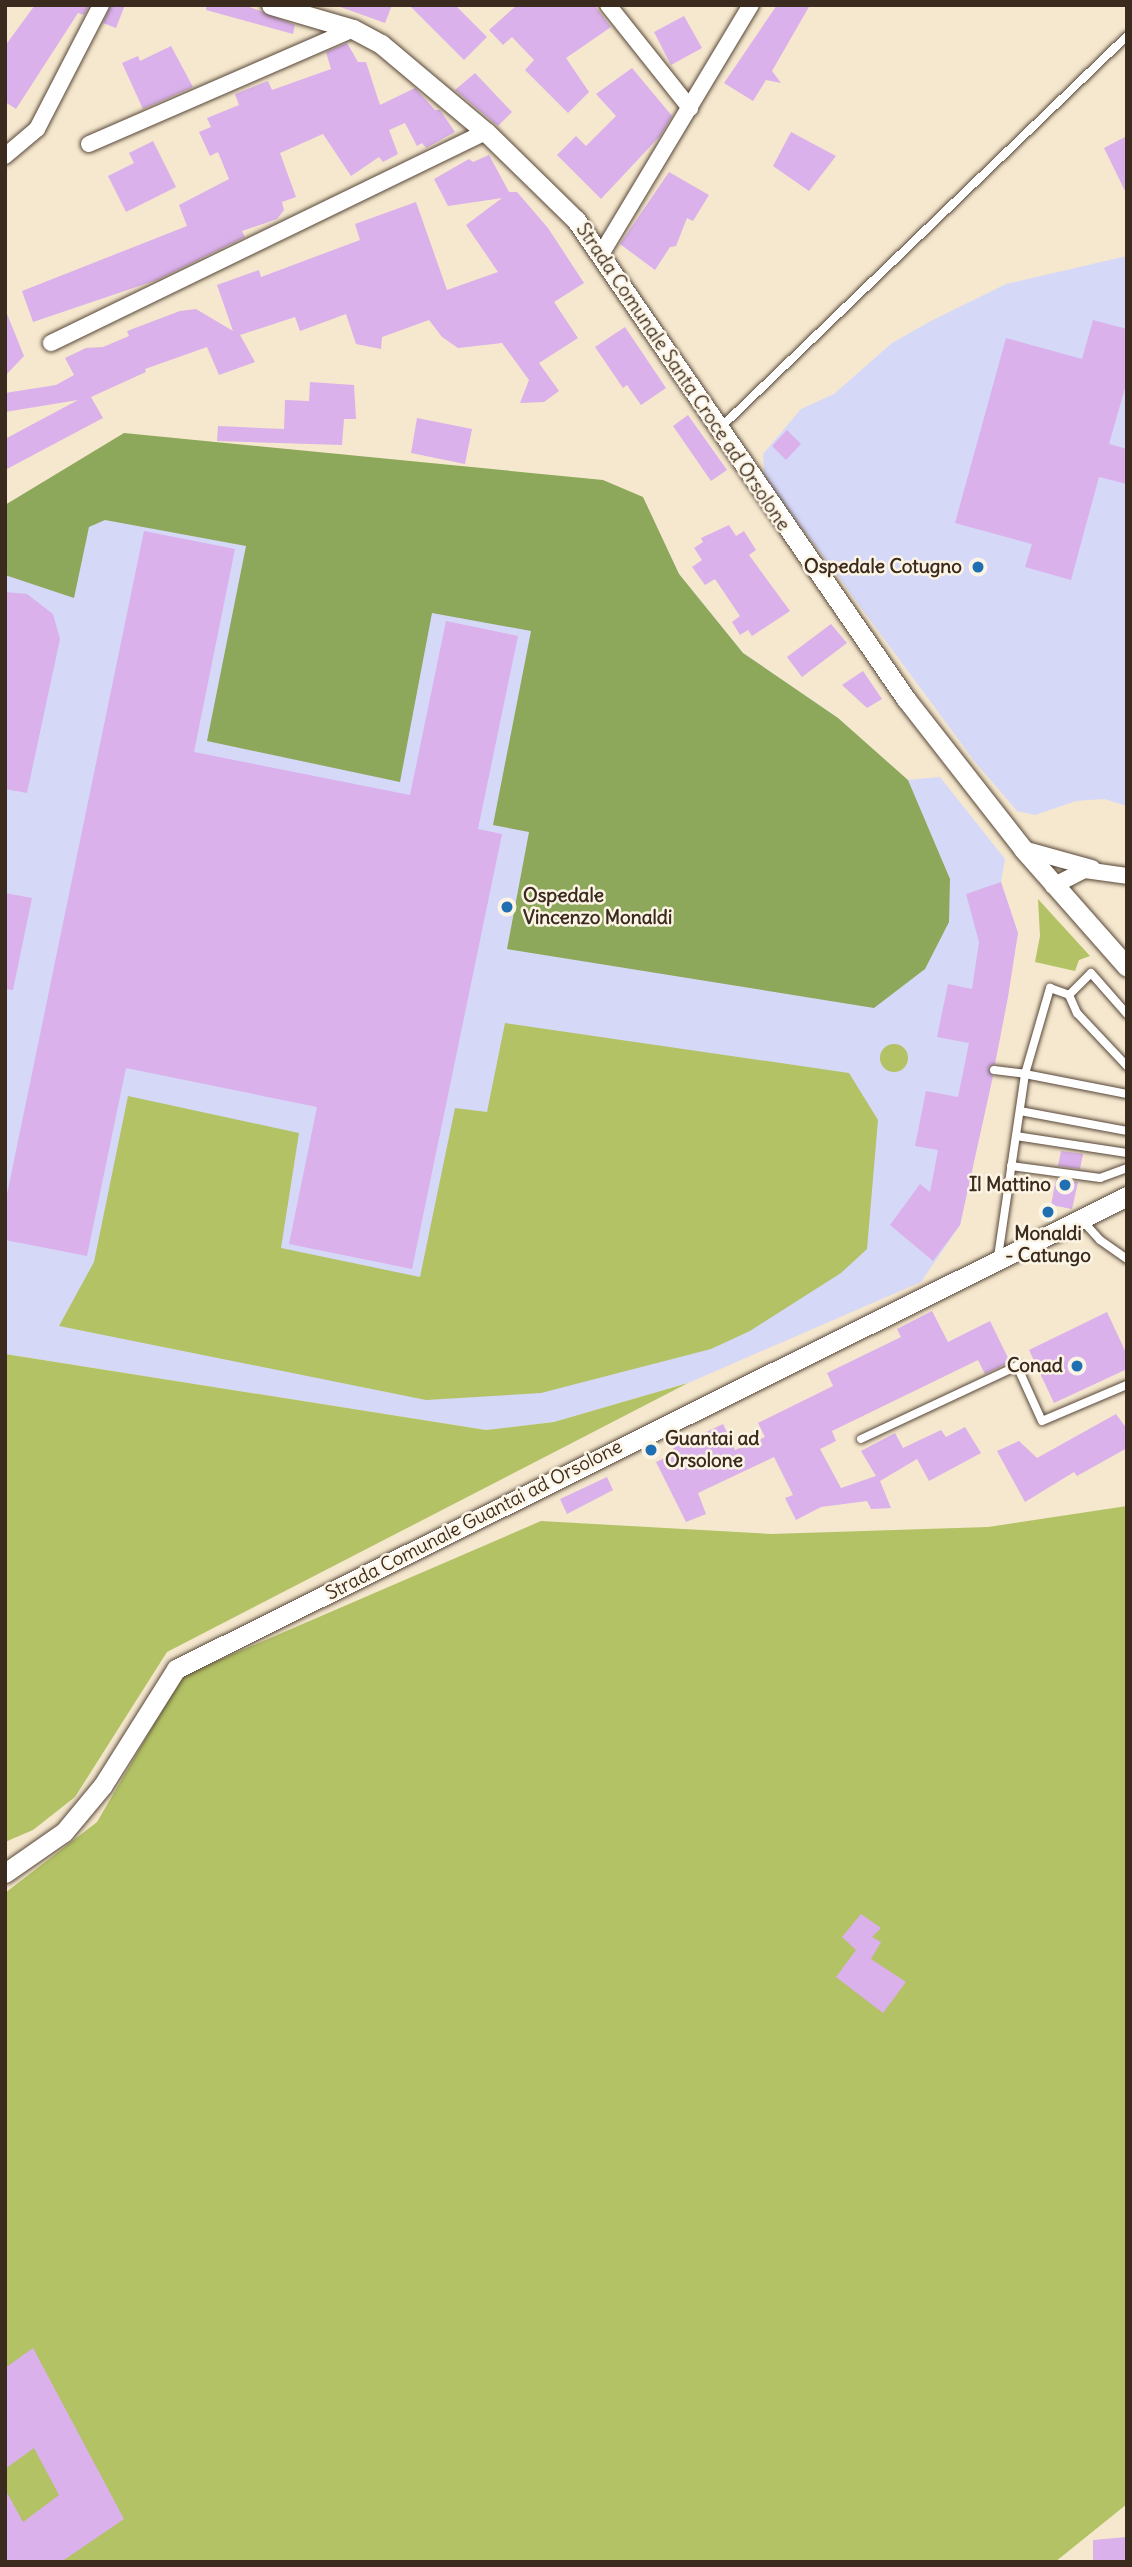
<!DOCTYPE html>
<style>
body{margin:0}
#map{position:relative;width:1132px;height:2567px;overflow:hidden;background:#f5e8ce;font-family:Delius,sans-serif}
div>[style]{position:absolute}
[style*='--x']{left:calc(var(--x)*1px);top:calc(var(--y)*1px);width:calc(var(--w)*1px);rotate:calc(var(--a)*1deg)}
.built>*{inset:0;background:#d6d8f8}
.green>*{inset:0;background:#b2c265}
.round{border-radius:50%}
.forest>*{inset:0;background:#8da85a}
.building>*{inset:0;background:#dab1eb}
.roads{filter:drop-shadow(0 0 2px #574638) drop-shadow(0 0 2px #574638)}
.service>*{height:8px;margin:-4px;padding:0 4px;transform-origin:4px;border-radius:4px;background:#fff}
.minor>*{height:16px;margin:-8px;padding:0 8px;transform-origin:8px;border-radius:8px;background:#fff}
.tertiary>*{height:19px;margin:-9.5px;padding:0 9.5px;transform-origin:9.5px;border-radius:9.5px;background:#fff}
.dots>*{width:19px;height:19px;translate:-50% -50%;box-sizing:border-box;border:4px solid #fcf5e5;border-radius:50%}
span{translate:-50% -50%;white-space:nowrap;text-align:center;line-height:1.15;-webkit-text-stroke:5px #fcf5e5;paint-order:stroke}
.street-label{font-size:19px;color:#3b2a1e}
.poi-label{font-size:19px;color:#3b2a1e;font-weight:700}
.right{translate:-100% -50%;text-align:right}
.left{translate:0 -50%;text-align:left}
.frame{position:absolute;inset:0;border:7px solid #3b2a1e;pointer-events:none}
</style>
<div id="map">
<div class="built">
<div style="clip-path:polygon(1127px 256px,1127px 806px,1104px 799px,1076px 801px,1035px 815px,1017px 811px,975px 762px,777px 494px,764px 475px,763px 454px,801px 409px,834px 394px,892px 343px,931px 321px,1006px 284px)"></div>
<div style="clip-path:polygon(643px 497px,679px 574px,743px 653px,838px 718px,907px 780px,940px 777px,1005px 859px,1001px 882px,1018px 933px,987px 1102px,960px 1225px,921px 1282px,688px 1383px,554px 1422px,486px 1430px,5px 1354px,5px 519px)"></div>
</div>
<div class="green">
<div style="clip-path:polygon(1038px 899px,1090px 956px,1079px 960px,1075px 971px,1035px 962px,1040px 936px)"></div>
<div style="clip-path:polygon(505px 1023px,849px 1073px,878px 1120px,867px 1249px,841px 1273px,750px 1331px,711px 1349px,541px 1393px,426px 1400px,59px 1326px,94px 1262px,128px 1096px,299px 1133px,281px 1248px,420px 1277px,455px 1108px,487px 1112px)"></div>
<div class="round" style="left:880px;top:1044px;width:28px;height:28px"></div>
<div style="clip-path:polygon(5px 1354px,486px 1430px,554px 1422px,688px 1383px,167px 1652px,75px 1797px,33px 1830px,5px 1842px)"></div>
<div style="clip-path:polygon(1127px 1506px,1127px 2504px,1055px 2562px,5px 2562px,5px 1893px,97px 1822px,182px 1676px,541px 1521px,771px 1534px,988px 1527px)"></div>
</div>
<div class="forest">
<div style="clip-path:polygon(124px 433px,603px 480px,643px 497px,679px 574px,743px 653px,838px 718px,908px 780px,950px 879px,949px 922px,925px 969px,874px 1008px,507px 949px,529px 832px,493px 825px,531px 631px,432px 613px,400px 782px,207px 741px,246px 546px,105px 520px,89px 527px,74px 598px,5px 575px,5px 505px)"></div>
</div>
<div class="building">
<div style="clip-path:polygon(35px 5px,89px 5px,84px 15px,78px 13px,16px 109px,5px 102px,5px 46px)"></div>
<div style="clip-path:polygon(111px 5px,125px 5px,116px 28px,103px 23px)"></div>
<div style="clip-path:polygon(207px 5px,245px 5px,295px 25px,293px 34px,206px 10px)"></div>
<div style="clip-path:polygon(335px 5px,392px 5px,385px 23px)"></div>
<div style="clip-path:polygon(409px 5px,455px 5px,487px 37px,464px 60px)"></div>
<div style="clip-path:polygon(517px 5px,594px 5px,611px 27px,566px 58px,589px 92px,568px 113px,525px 70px,534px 60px,512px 37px,503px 45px,489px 30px)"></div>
<div style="clip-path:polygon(777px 5px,810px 5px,772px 71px,781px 83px,766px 80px,753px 101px,724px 83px)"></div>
<div style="clip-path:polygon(684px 16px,702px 48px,671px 65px,654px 32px)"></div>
<div style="clip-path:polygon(347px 43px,358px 62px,366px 62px,380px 105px,415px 88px,435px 110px,440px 110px,455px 132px,426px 148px,422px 143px,417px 146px,405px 123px,389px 130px,398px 154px,383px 162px,379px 157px,351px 176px,323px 134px,280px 153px,296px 197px,282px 202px,284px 210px,277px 219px,242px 231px,245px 237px,157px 280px,33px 322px,22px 291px,187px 226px,179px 205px,229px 179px,218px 152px,210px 156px,199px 132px,211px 127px,207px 118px,239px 105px,235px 94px,268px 81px,272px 90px,331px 69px,326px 52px)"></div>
<div style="clip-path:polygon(171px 46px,193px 87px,143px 109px,122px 63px,138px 56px,140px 61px)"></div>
<div style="clip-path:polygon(632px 68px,672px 116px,660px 136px,601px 199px,557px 155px,576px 136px,586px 146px,616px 116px,596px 94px)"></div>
<div style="clip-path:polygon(475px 73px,512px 112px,498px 126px,455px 90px)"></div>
<div style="clip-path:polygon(791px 132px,836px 156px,809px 191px,773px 166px)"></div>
<div style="clip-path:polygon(1127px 136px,1127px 195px,1104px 148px)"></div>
<div style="clip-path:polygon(153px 141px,176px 187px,126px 212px,108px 176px,134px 163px,129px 153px)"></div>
<div style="clip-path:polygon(489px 155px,509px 192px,517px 192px,548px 228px,584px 283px,554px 302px,578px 338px,539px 363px,559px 391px,544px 402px,520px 403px,529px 380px,502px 343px,458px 348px,442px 337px,429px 320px,382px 337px,381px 349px,356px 344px,346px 314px,300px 331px,295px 317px,240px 335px,255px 362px,219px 375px,207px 347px,145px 369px,146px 372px,91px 397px,103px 418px,5px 470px,5px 439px,78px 400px,5px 412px,5px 393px,56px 385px,74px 375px,65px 358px,86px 348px,103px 347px,129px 336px,127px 331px,180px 311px,196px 309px,233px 331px,217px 285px,259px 270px,261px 277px,360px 240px,355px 224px,416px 202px,447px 290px,498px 272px,466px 225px,502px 198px,448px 206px,434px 179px,469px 159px,473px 162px)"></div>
<div style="clip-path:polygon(669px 172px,709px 195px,693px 221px,687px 218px,676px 246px,670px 247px,655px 270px,620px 244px)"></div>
<div style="clip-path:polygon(5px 309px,24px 356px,5px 376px)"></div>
<div style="clip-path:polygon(1093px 320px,1127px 329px,1127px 381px,1109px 444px,1127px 449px,1127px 484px,1099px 477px,1071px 580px,1025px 567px,1032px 544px,955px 523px,1006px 338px,1082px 359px)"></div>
<div style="clip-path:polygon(625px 327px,666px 388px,641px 405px,627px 385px,623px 388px,595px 347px)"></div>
<div style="clip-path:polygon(310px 382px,354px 385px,356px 419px,344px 419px,342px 445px,217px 441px,218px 426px,284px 429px,285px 400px,309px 401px)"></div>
<div style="clip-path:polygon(688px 415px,727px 470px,711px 481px,673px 426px)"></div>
<div style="clip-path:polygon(417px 418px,472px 429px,465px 464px,411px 453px)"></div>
<div style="clip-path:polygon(787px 430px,801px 444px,786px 460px,772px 446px)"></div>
<div style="clip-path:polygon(729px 525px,736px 536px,744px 531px,756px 550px,749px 555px,790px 611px,752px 636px,748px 630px,740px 635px,732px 622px,740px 616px,715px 579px,705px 585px,692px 567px,702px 560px,694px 548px,703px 542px,701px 538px)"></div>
<div style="clip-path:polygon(144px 531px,235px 549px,194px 752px,410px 795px,446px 621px,518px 636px,478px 829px,502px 834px,412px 1269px,289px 1244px,317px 1107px,126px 1068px,87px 1256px,5px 1240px,5px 1204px)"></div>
<div style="clip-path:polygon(5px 592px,27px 594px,53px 614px,60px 639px,27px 793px,5px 789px)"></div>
<div style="clip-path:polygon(831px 624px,847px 643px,802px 677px,787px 657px)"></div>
<div style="clip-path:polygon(863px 671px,882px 699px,867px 708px,842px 685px)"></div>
<div style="clip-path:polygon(1001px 882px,1018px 933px,1008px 997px,995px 1064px,988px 1068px,993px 1076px,960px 1225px,933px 1261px,890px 1225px,920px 1184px,930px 1192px,938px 1150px,915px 1146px,926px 1091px,958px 1097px,969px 1043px,937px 1037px,948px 984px,972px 989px,979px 942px,966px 894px)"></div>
<div style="clip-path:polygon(5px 893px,32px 898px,13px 990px,5px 989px)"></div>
<div style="clip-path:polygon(1061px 1151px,1083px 1154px,1080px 1169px,1058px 1166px)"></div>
<div style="clip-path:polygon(1056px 1179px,1078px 1182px,1072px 1209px,1051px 1205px)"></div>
<div style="clip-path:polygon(932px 1311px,948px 1342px,990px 1321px,1010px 1362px,985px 1374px,978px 1360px,832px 1431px,836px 1441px,820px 1449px,841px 1488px,876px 1476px,861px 1451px,895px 1433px,903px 1448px,941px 1430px,946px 1437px,965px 1427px,981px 1453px,929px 1481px,917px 1459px,880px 1481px,891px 1508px,871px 1509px,867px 1501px,821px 1507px,796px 1520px,785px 1498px,793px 1495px,774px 1457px,698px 1493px,706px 1514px,686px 1522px,656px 1462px,675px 1453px,673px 1448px,723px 1424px,735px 1450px,765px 1437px,758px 1423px,833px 1386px,827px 1373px,901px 1337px,897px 1329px)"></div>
<div style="clip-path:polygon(1107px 1312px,1127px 1355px,1127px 1369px,1054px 1403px,1029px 1350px)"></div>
<div style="clip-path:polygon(1116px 1414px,1127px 1429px,1127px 1448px,1077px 1476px,1074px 1472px,1025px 1502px,997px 1451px,1019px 1441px,1037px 1458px)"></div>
<div style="clip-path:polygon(607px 1477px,613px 1490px,567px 1514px,560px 1499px)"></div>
<div style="clip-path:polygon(861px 1914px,881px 1928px,872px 1937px,881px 1942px,871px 1959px,906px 1982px,883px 2013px,836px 1977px,856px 1950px,842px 1937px)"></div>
<div style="clip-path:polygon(33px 2348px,124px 2519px,61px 2562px,5px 2562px,5px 2489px,23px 2522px,59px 2495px,34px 2448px,5px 2469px,5px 2368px)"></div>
<div style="clip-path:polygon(1127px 2537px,1127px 2562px,1093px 2562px,1093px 2540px)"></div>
</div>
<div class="roads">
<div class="service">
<div style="--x:720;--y:428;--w:565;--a:-43.92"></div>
<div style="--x:1069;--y:995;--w:31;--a:-45"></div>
<div style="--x:1091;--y:973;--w:55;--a:48.7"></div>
<div style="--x:994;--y:1070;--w:31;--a:7"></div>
<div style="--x:1025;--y:1074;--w:90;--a:-73.8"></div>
<div style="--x:1050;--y:988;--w:20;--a:20"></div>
<div style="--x:1069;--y:995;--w:20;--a:66"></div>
<div style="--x:1077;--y:1013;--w:73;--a:46.7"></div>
<div style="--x:1020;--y:1111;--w:109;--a:10.6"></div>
<div style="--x:1016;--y:1136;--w:112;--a:8.7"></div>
<div style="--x:1011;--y:1166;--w:90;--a:7.7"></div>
<div style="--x:1100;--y:1178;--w:29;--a:-20"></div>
<div style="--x:1082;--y:1220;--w:27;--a:48"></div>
<div style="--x:1100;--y:1240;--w:33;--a:35"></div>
<div style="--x:998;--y:1257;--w:185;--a:-81.6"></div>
<div style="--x:1025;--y:1074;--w:104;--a:11.1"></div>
<div style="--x:861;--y:1439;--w:172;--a:-25.1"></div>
<div style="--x:1017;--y:1366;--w:60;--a:65.6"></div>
<div style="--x:1042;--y:1421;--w:92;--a:-23"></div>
</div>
<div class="minor">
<div style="--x:608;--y:5;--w:132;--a:51.5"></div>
<div style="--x:89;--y:144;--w:288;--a:-23.5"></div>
<div style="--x:5;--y:156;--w:42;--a:-40.2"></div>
<div style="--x:37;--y:129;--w:140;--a:-62.7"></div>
<div style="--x:600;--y:256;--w:293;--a:-59"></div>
<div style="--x:51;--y:343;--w:483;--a:-25.9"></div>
<div style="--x:1023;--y:849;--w:72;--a:15.4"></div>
<div style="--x:1053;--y:886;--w:36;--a:-27"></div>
<div style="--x:1085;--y:870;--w:42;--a:8.1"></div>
</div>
<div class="tertiary">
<div style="--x:271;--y:5;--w:85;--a:16.3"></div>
<div style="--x:353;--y:29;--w:32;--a:28"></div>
<div style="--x:381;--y:44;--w:137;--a:40"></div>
<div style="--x:486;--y:132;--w:126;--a:44.4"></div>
<div style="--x:576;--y:220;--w:582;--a:55.44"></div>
<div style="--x:906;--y:699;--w:190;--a:52"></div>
<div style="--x:1023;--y:849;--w:157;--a:48.6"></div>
<div style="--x:5;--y:1873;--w:72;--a:-34.8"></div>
<div style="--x:64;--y:1832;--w:61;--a:-50.3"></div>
<div style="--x:103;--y:1785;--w:137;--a:-57.8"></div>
<div style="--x:176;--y:1669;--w:1062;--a:-26.44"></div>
</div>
</div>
<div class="dots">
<div style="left:978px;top:567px;background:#1f6fb2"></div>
<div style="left:507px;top:907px;background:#1f6fb2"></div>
<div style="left:1065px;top:1185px;background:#1f6fb2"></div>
<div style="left:1048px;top:1212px;background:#1f6fb2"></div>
<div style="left:1077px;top:1366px;background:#1f6fb2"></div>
<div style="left:651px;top:1450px;background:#1f6fb2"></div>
</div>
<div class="street-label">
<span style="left:683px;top:377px;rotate:56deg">Strada Comunale Santa Croce ad Orsolone</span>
<span style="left:474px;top:1520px;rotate:-27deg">Strada Comunale Guantai ad Orsolone</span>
</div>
<div class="poi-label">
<span class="right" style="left:962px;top:567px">Ospedale Cotugno</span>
<span class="left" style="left:523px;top:907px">Ospedale<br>Vincenzo Monaldi</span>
<span class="right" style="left:1051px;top:1185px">Il Mattino</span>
<span style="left:1048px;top:1245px">Monaldi<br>- Catungo</span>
<span class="right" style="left:1063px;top:1366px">Conad</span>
<span class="left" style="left:665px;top:1450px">Guantai ad<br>Orsolone</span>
</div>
<div class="frame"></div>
</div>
